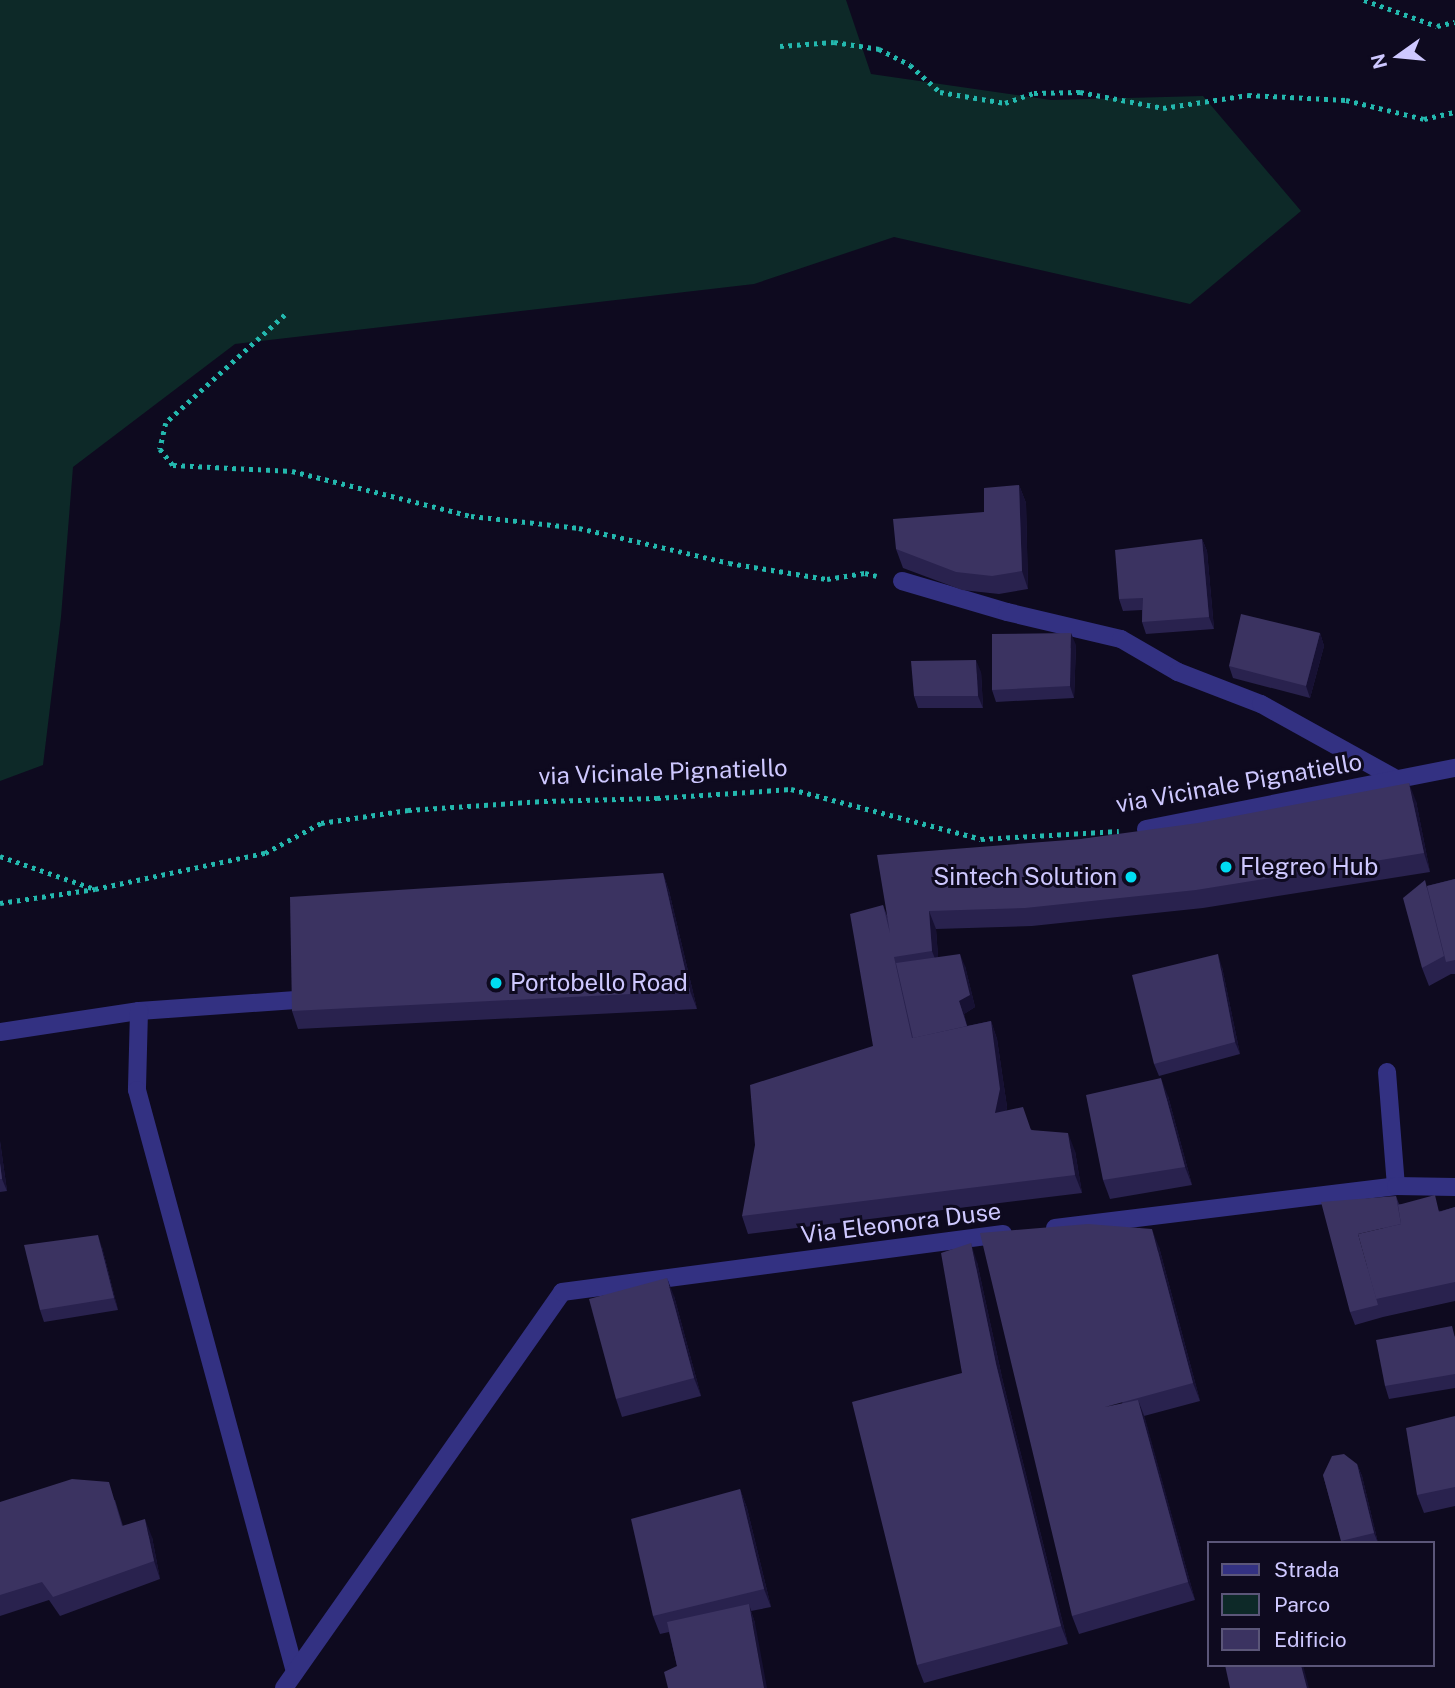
<!DOCTYPE html>
<style>
body{margin:0}
#map{position:relative;width:1455px;height:1688px;overflow:hidden;background:#0e0a1f;font-family:"Public Sans",sans-serif}
div>[style]{position:absolute}
[style*='--x']{left:calc(var(--x)*1px);top:calc(var(--y)*1px);width:calc(var(--w)*1px);rotate:calc(var(--a)*1deg)}
.green>*{inset:0;background:#0d2928}
.path>*{height:4.5px;margin-top:-2.25px;transform-origin:0;background:repeating-linear-gradient(90deg,#23b8ae 0 3.5px,transparent 0 8.5px)}
.lane>*{height:18px;margin:-9px;padding:0 9px;transform-origin:9px;border-radius:9px;background:#333182}
.street>*{height:18px;margin:-9px;padding:0 9px;transform-origin:9px;border-radius:9px;background:#333182}
.wall>*{inset:0;background:#29224e}
.shaded-wall>*{inset:0;background:#171133}
.building>*{inset:0;background:#3b3361}
.dots>*{width:19px;height:19px;translate:-50% -50%;box-sizing:border-box;border:4px solid #0e0a1f;border-radius:50%}
span{translate:-50% -50%;white-space:nowrap;text-align:center;line-height:1.15;-webkit-text-stroke:6px #0e0a1f;paint-order:stroke}
.street-label{font-size:24px;color:#cec8ff}
.poi-label{font-size:24px;color:#cec8ff}
.left{translate:0 -50%;text-align:left}
.right{translate:-100% -50%;text-align:right}
.legend{position:absolute;left:1207px;top:1541px;width:228px;height:126px;box-sizing:border-box;background:#0e0a1f;border:2px solid #5b5679;margin:0;padding:9px 12px;list-style:none;font-size:21px;color:#cec8ff}
.legend li{display:flex;align-items:center;gap:14px;height:35px}
.legend b{width:35px;border:2px solid #5b5679}
.north{position:absolute;left:1364px;top:21px;width:70px;height:70px;-webkit-text-stroke:5px #0e0a1f;paint-order:stroke;rotate:255deg;font-size:19px;font-weight:700;line-height:28px;text-align:center;color:#cec8ff}
.north::after{content:'';display:block;margin:auto;width:24px;height:32px;background:#cec8ff;clip-path:polygon(50% 0,100% 100%,50% 72%,0 100%)}
</style>
<div id="map">
<div class="green">
<div style="clip-path:polygon(0 0,846px 0,871px 74px,1051px 100px,1203px 96px,1301px 211px,1190px 304px,894px 237px,754px 284px,235px 344px,73px 467px,61px 617px,43px 765px,0 781px)"></div>
</div>
<div class="path">
<div style="--x:1364;--y:0;--w:77;--a:19.6"></div>
<div style="--x:1437;--y:26;--w:18;--a:-13"></div>
<div style="--x:780;--y:46;--w:54;--a:-4.2"></div>
<div style="--x:834;--y:42;--w:46;--a:8.8"></div>
<div style="--x:879;--y:49;--w:35;--a:27"></div>
<div style="--x:910;--y:65;--w:40;--a:42"></div>
<div style="--x:940;--y:92;--w:66;--a:9.6"></div>
<div style="--x:1005;--y:103;--w:31;--a:-19"></div>
<div style="--x:1034;--y:93;--w:46;--a:-1.2"></div>
<div style="--x:1080;--y:92;--w:85;--a:10.9"></div>
<div style="--x:1163;--y:108;--w:86;--a:-8.7"></div>
<div style="--x:1248;--y:95;--w:98;--a:2.9"></div>
<div style="--x:1346;--y:100;--w:80;--a:13.7"></div>
<div style="--x:1424;--y:119;--w:32;--a:-13"></div>
<div style="--x:285;--y:315;--w:161;--a:137.8"></div>
<div style="--x:166;--y:423;--w:27;--a:103"></div>
<div style="--x:160;--y:449;--w:21;--a:51"></div>
<div style="--x:173;--y:465;--w:119;--a:2.9"></div>
<div style="--x:292;--y:471;--w:185;--a:14.1"></div>
<div style="--x:471;--y:516;--w:109;--a:6.3"></div>
<div style="--x:579;--y:528;--w:154;--a:13.1"></div>
<div style="--x:729;--y:563;--w:99;--a:9.3"></div>
<div style="--x:827;--y:579;--w:38;--a:-9"></div>
<div style="--x:865;--y:573;--w:12;--a:14"></div>
<div style="--x:0;--y:856;--w:97;--a:19.2"></div>
<div style="--x:0;--y:903;--w:96;--a:-8.4"></div>
<div style="--x:95;--y:889;--w:174;--a:-12"></div>
<div style="--x:265;--y:853;--w:64;--a:-28.2"></div>
<div style="--x:321;--y:823;--w:88;--a:-8.5"></div>
<div style="--x:408;--y:810;--w:136;--a:-3.8"></div>
<div style="--x:544;--y:801;--w:113;--a:-1.5"></div>
<div style="--x:657;--y:798;--w:134;--a:-3.8"></div>
<div style="--x:791;--y:789;--w:196;--a:14.7"></div>
<div style="--x:981;--y:839;--w:138;--a:-3.3"></div>
</div>
<div class="lane">
<div style="--x:902;--y:581;--w:109;--a:16.4"></div>
<div style="--x:1007;--y:612;--w:117;--a:13.3"></div>
<div style="--x:1121;--y:639;--w:66;--a:30.1"></div>
<div style="--x:1178;--y:672;--w:89;--a:21.1"></div>
<div style="--x:1261;--y:704;--w:157;--a:29"></div>
<div style="--x:139;--y:1011;--w:157;--a:-4"></div>
<div style="--x:0;--y:1032;--w:141;--a:-8.6"></div>
<div style="--x:139;--y:1011;--w:79;--a:91.5"></div>
<div style="--x:137;--y:1090;--w:603;--a:74.81"></div>
<div style="--x:1387;--y:1072;--w:114;--a:85.5"></div>
<div style="--x:284;--y:1688;--w:484;--a:-54.9"></div>
</div>
<div class="street">
<div style="--x:1146;--y:829;--w:315;--a:-11.2"></div>
<div style="--x:1055;--y:1228;--w:344;--a:-7"></div>
<div style="--x:1396;--y:1186;--w:59;--a:1"></div>
<div style="--x:562;--y:1292;--w:445;--a:-7.5"></div>
</div>
<div class="wall">
<div style="clip-path:polygon(1019px 485px,1026px 503px,1028px 589px,999px 594px,962px 590px,903px 568px,896px 549px,984px 512px)"></div>
<div style="clip-path:polygon(1202px 539px,1207px 551px,1214px 629px,1146px 634px,1142px 622px,1142px 610px,1123px 611px,1119px 599px)"></div>
<div style="clip-path:polygon(1320px 633px,1324px 646px,1310px 698px,1233px 678px,1229px 666px)"></div>
<div style="clip-path:polygon(1076px 645px,1074px 698px,996px 702px,992px 690px)"></div>
<div style="clip-path:polygon(981px 672px,983px 708px,918px 708px,914px 696px)"></div>
<div style="clip-path:polygon(1416px 801px,1430px 872px,1203px 908px,1032px 926px,936px 929px,938px 957px,965px 966px,975px 1007px,964px 1014px,967px 1026px,991px 1021px,997px 1039px,1007px 1107px,1006px 1111px,1032px 1130px,1075px 1151px,1082px 1193px,748px 1234px,742px 1216px,873px 1046px,883px 905px,888px 918px,1081px 839px)"></div>
<div style="clip-path:polygon(663px 873px,669px 891px,697px 1009px,298px 1029px,292px 1011px)"></div>
<div style="clip-path:polygon(1455px 879px,1455px 974px,1451px 974px,1429px 986px,1422px 968px,1427px 886px)"></div>
<div style="clip-path:polygon(1222px 967px,1240px 1054px,1159px 1076px,1154px 1064px)"></div>
<div style="clip-path:polygon(1168px 1096px,1192px 1185px,1110px 1199px,1103px 1180px)"></div>
<div style="clip-path:polygon(0 1141px,7px 1191px,0 1192px)"></div>
<div style="clip-path:polygon(1396px 1196px,1399px 1204px,1441px 1211px,1455px 1207px,1455px 1301px,1383px 1317px,1355px 1325px,1350px 1312px)"></div>
<div style="clip-path:polygon(102px 1247px,118px 1310px,44px 1322px,40px 1310px)"></div>
<div style="clip-path:polygon(1159px 1247px,1200px 1401px,1144px 1416px,1195px 1600px,1079px 1634px,1072px 1616px)"></div>
<div style="clip-path:polygon(977px 1262px,1003px 1382px,1068px 1644px,924px 1683px,917px 1665px,962px 1373px)"></div>
<div style="clip-path:polygon(674px 1296px,701px 1396px,622px 1417px,616px 1399px)"></div>
<div style="clip-path:polygon(1455px 1336px,1455px 1388px,1389px 1399px,1385px 1386px)"></div>
<div style="clip-path:polygon(1455px 1416px,1455px 1506px,1424px 1513px,1417px 1495px)"></div>
<div style="clip-path:polygon(1357px 1464px,1362px 1476px,1378px 1543px,1342px 1543px,1323px 1475px)"></div>
<div style="clip-path:polygon(740px 1489px,747px 1508px,771px 1607px,751px 1611px,755px 1623px,677px 1666px,669px 1632px,660px 1634px,653px 1616px)"></div>
<div style="clip-path:polygon(115px 1500px,123px 1526px,152px 1537px,160px 1579px,60px 1616px,49px 1600px,0 1616px,0 1502px)"></div>
</div>
<div class="shaded-wall">
<div style="clip-path:polygon(1019px 485px,1026px 503px,1028px 589px,1022px 571px)"></div>
<div style="clip-path:polygon(1202px 539px,1207px 551px,1214px 629px,1209px 617px)"></div>
<div style="clip-path:polygon(1071px 633px,1076px 645px,1074px 698px,1070px 686px)"></div>
<div style="clip-path:polygon(1320px 633px,1324px 646px,1310px 698px,1306px 686px)"></div>
<div style="clip-path:polygon(976px 660px,981px 672px,983px 708px,978px 696px)"></div>
<div style="clip-path:polygon(1409px 783px,1416px 801px,1430px 872px,1424px 853px)"></div>
<div style="clip-path:polygon(663px 873px,669px 891px,697px 1009px,690px 991px)"></div>
<div style="clip-path:polygon(929px 911px,936px 929px,939px 969px,932px 951px)"></div>
<div style="clip-path:polygon(960px 954px,965px 966px,975px 1007px,964px 1014px,973px 1044px,959px 1001px)"></div>
<div style="clip-path:polygon(1218px 954px,1222px 967px,1240px 1054px,1235px 1042px)"></div>
<div style="clip-path:polygon(991px 1021px,997px 1039px,1007px 1107px,1001px 1131px,995px 1113px)"></div>
<div style="clip-path:polygon(1161px 1078px,1168px 1096px,1192px 1185px,1185px 1167px)"></div>
<div style="clip-path:polygon(1068px 1133px,1075px 1151px,1082px 1193px,1075px 1175px)"></div>
<div style="clip-path:polygon(0 1141px,7px 1191px,2px 1179px,0 1163px)"></div>
<div style="clip-path:polygon(1152px 1229px,1159px 1247px,1200px 1401px,1193px 1383px)"></div>
<div style="clip-path:polygon(98px 1235px,102px 1247px,118px 1310px,114px 1298px)"></div>
<div style="clip-path:polygon(971px 1243px,977px 1262px,1003px 1382px,1068px 1644px,1061px 1626px,996px 1364px)"></div>
<div style="clip-path:polygon(667px 1278px,674px 1296px,701px 1396px,694px 1378px)"></div>
<div style="clip-path:polygon(1138px 1400px,1145px 1418px,1195px 1600px,1188px 1582px)"></div>
<div style="clip-path:polygon(1357px 1464px,1362px 1476px,1378px 1543px,1374px 1533px)"></div>
<div style="clip-path:polygon(740px 1489px,747px 1508px,771px 1607px,764px 1589px)"></div>
<div style="clip-path:polygon(145px 1519px,152px 1537px,160px 1579px,154px 1561px)"></div>
<div style="clip-path:polygon(749px 1604px,755px 1623px,767px 1688px,764px 1688px)"></div>
<div style="clip-path:polygon(1301px 1665px,1303px 1665px,1309px 1688px,1307px 1688px)"></div>
</div>
<div class="building">
<div style="clip-path:polygon(1019px 485px,1022px 571px,992px 576px,956px 572px,896px 549px,893px 519px,984px 512px,984px 488px)"></div>
<div style="clip-path:polygon(1202px 539px,1209px 617px,1142px 622px,1143px 598px,1119px 599px,1115px 550px)"></div>
<div style="clip-path:polygon(1241px 614px,1320px 633px,1306px 686px,1229px 666px)"></div>
<div style="clip-path:polygon(1071px 633px,1070px 686px,992px 690px,992px 634px)"></div>
<div style="clip-path:polygon(976px 660px,978px 696px,914px 696px,911px 661px)"></div>
<div style="clip-path:polygon(1409px 783px,1424px 853px,1196px 890px,1025px 908px,929px 911px,932px 951px,894px 957px,912px 1038px,991px 1021px,1000px 1089px,995px 1113px,1023px 1107px,1031px 1130px,1068px 1133px,1075px 1175px,742px 1216px,755px 1145px,750px 1085px,873px 1046px,850px 914px,883px 905px,890px 933px,877px 855px,1081px 839px,1198px 823px)"></div>
<div style="clip-path:polygon(663px 873px,690px 991px,292px 1011px,290px 897px)"></div>
<div style="clip-path:polygon(1455px 879px,1455px 960px,1446px 962px,1427px 886px)"></div>
<div style="clip-path:polygon(1425px 880px,1444px 956px,1422px 968px,1403px 898px)"></div>
<div style="clip-path:polygon(960px 954px,970px 995px,959px 1001px,967px 1026px,913px 1038px,896px 963px)"></div>
<div style="clip-path:polygon(1218px 954px,1235px 1042px,1154px 1064px,1132px 975px)"></div>
<div style="clip-path:polygon(1161px 1078px,1185px 1167px,1103px 1180px,1086px 1095px)"></div>
<div style="clip-path:polygon(0 1163px,2px 1179px,0 1179px)"></div>
<div style="clip-path:polygon(1435px 1195px,1439px 1212px,1455px 1207px,1455px 1282px,1376px 1299px,1358px 1234px,1401px 1224px,1398px 1205px)"></div>
<div style="clip-path:polygon(1396px 1196px,1401px 1224px,1358px 1234px,1378px 1305px,1350px 1312px,1321px 1202px)"></div>
<div style="clip-path:polygon(1088px 1224px,1152px 1229px,1193px 1383px,1105px 1407px,1138px 1400px,1188px 1582px,1072px 1616px,980px 1233px)"></div>
<div style="clip-path:polygon(98px 1235px,114px 1298px,40px 1310px,24px 1245px)"></div>
<div style="clip-path:polygon(971px 1243px,996px 1364px,1061px 1626px,917px 1665px,852px 1402px,962px 1373px,941px 1253px)"></div>
<div style="clip-path:polygon(667px 1278px,694px 1378px,616px 1399px,589px 1299px)"></div>
<div style="clip-path:polygon(1452px 1326px,1455px 1338px,1455px 1374px,1385px 1386px,1376px 1340px)"></div>
<div style="clip-path:polygon(1455px 1416px,1455px 1487px,1417px 1495px,1406px 1428px)"></div>
<div style="clip-path:polygon(1344px 1454px,1357px 1464px,1374px 1533px,1341px 1541px,1323px 1475px,1332px 1456px)"></div>
<div style="clip-path:polygon(72px 1479px,109px 1482px,122px 1526px,145px 1519px,154px 1561px,53px 1597px,42px 1582px,0 1595px,0 1502px)"></div>
<div style="clip-path:polygon(740px 1489px,764px 1589px,653px 1616px,631px 1519px)"></div>
<div style="clip-path:polygon(749px 1604px,764px 1688px,668px 1688px,664px 1672px,677px 1666px,667px 1622px)"></div>
<div style="clip-path:polygon(1225px 1665px,1301px 1665px,1307px 1688px,1230px 1688px)"></div>
</div>
<div class="dots">
<div style="left:1226px;top:867px;background:#00ddf3"></div>
<div style="left:1131px;top:877px;background:#00ddf3"></div>
<div style="left:496px;top:983px;background:#00ddf3"></div>
</div>
<div class="street-label">
<span style="left:663px;top:772px;rotate:-2deg">via Vicinale Pignatiello</span>
<span style="left:1239px;top:783px;rotate:-10deg">via Vicinale Pignatiello</span>
<span style="left:901px;top:1223px;rotate:-7deg">Via Eleonora Duse</span>
</div>
<div class="poi-label">
<span class="left" style="left:1240px;top:867px">Flegreo Hub</span>
<span class="right" style="left:1117px;top:877px">Sintech Solution</span>
<span class="left" style="left:510px;top:983px">Portobello Road</span>
</div>
<ul class="legend">
<li><b style="height:9px;background:#333182"></b>Strada</li>
<li><b style="height:19px;background:#0d2928"></b>Parco</li>
<li><b style="height:19px;background:#3b3361"></b>Edificio</li>
</ul>
<div class="north">N</div>
</div>
